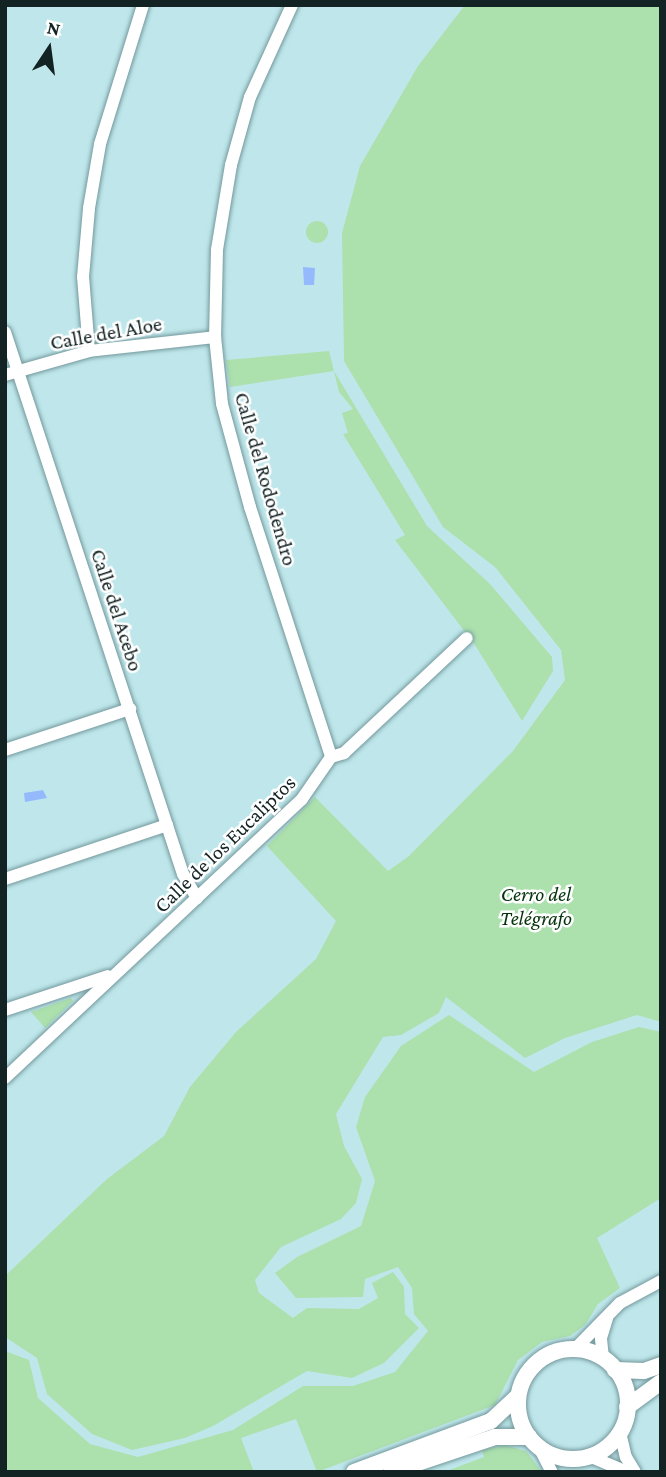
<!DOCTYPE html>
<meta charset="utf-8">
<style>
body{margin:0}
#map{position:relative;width:666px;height:1477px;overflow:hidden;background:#bfe7eb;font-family:"Crimson Pro",serif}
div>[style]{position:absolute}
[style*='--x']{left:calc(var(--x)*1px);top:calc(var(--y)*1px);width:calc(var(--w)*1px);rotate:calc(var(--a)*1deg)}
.green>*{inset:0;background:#ace0ad}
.round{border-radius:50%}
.water>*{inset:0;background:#94bafd}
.roads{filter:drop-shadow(0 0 2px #73989c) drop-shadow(0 0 2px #73989c)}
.minor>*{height:12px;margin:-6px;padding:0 6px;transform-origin:6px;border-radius:6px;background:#fff}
.tertiary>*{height:16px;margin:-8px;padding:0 8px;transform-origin:8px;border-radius:8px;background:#fff}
.tertiary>.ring{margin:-8px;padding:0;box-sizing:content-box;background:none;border:16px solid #fff;border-radius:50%}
span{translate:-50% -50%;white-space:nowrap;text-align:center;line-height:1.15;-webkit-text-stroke:5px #fff;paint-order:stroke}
.street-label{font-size:21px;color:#132223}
.park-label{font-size:21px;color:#05330c;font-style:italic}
.frame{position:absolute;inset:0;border:7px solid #132223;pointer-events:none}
.north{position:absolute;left:14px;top:14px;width:70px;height:70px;-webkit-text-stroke:5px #fff;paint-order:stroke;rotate:13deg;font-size:19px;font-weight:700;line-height:28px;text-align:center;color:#132223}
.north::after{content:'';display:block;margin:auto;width:24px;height:32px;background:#132223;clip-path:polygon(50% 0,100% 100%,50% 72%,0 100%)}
</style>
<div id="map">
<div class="green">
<div style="clip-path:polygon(465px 5px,661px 5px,661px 1022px,637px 1015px,565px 1038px,525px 1058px,446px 997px,439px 1013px,401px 1035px,383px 1037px,336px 1114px,344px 1146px,362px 1179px,356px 1203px,341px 1219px,281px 1247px,255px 1280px,259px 1293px,293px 1318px,307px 1308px,359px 1309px,378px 1298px,372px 1283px,393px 1272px,404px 1287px,405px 1314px,419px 1328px,384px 1363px,352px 1378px,307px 1371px,213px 1426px,185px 1438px,132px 1450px,92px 1434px,47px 1394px,37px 1358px,5px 1337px,5px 1276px,107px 1179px,164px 1136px,190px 1087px,236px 1032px,316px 959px,336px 921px,267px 846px,315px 797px,388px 871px,409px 856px,513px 751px,565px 680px,561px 650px,495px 567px,443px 527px,344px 361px,342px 233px,360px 166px,418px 66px)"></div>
<div class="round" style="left:306px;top:221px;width:22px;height:22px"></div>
<div style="clip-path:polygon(329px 351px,334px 371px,427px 526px,490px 584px,552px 657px,553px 671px,522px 721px,475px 645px,395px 540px,405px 535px,343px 434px,348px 433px,342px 413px,353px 409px,339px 392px,334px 371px,230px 387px,226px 360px)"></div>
<div style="clip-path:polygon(71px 998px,73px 1001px,45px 1028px,31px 1012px)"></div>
<div style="clip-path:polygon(449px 1015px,534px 1072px,592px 1042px,639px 1027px,661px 1032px,661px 1198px,597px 1238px,620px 1288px,598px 1304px,585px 1325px,570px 1336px,542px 1342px,518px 1360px,495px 1405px,317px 1472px,296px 1419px,241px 1438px,254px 1472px,5px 1472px,5px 1351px,29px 1360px,38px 1398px,90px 1444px,138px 1457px,233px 1430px,303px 1386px,353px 1386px,395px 1372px,428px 1331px,414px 1314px,412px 1288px,398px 1267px,365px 1279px,363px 1297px,296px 1298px,275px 1273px,297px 1257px,361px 1226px,375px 1181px,356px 1127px,365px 1097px,401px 1046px)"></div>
<div style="clip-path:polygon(504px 1445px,526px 1451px,542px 1472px,444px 1472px,484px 1457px,482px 1450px)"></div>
</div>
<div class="water">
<div style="clip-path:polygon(303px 267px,315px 268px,314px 285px,304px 285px)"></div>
<div style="clip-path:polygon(43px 790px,47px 798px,25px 802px,24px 793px)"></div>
</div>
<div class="roads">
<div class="minor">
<div style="--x:292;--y:5;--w:101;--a:114.5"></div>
<div style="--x:250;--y:97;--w:71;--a:105.6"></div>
<div style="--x:231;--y:165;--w:86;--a:99.4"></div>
<div style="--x:217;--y:250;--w:87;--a:91.3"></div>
<div style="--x:215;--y:337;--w:67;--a:84"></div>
<div style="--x:222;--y:404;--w:107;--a:74.8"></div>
<div style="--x:250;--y:507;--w:263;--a:72"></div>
<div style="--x:5;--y:332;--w:570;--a:71.82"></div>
<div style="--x:183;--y:874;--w:28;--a:60"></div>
<div style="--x:89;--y:351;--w:74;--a:-94.6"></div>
<div style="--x:83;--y:277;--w:69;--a:-85"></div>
<div style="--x:89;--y:208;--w:65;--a:-80.2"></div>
<div style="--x:100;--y:144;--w:145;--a:-72.8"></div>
<div style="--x:5;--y:375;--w:87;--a:-15.9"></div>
<div style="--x:89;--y:351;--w:127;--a:-6.3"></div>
<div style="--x:5;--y:750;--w:132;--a:-18.2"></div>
<div style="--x:331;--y:757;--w:14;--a:-17"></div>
<div style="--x:344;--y:753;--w:168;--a:-43.1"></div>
<div style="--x:5;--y:879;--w:171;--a:-18.4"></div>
<div style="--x:5;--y:1010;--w:108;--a:-18.3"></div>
<div style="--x:5;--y:1078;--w:407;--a:-43.2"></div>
<div style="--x:302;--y:799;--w:51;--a:-55.4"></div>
<div style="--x:575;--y:1349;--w:64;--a:-45.6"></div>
<div style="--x:620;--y:1303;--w:47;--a:-28.2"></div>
<div style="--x:603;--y:1358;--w:20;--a:-96"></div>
<div style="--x:601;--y:1338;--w:21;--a:-73"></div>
<div style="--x:620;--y:1432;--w:26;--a:77"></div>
<div style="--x:626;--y:1457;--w:17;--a:59"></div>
<div style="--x:539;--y:1447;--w:28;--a:63"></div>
<div style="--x:589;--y:1456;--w:41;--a:22.8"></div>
</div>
<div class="tertiary">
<div class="ring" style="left:518px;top:1349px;width:94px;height:94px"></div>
<div style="--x:615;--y:1370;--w:29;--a:2"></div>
<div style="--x:644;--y:1371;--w:18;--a:-19"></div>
<div style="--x:627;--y:1407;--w:42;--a:-36.3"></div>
<div style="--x:354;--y:1472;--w:146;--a:-20.4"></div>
<div style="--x:491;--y:1421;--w:37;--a:-43"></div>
<div style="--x:391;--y:1472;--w:110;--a:-18.6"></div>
<div style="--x:495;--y:1437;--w:34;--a:0"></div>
</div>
</div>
<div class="street-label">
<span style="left:106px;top:333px;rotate:-10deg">Calle del Aloe</span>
<span style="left:266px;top:479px;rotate:74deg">Calle del Rododendro</span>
<span style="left:117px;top:610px;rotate:72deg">Calle del Acebo</span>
<span style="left:225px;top:844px;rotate:-44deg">Calle de los Eucaliptos</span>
</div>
<div class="park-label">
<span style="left:536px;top:906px">Cerro del<br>Telégrafo</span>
</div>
<div class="frame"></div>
<div class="north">N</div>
</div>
